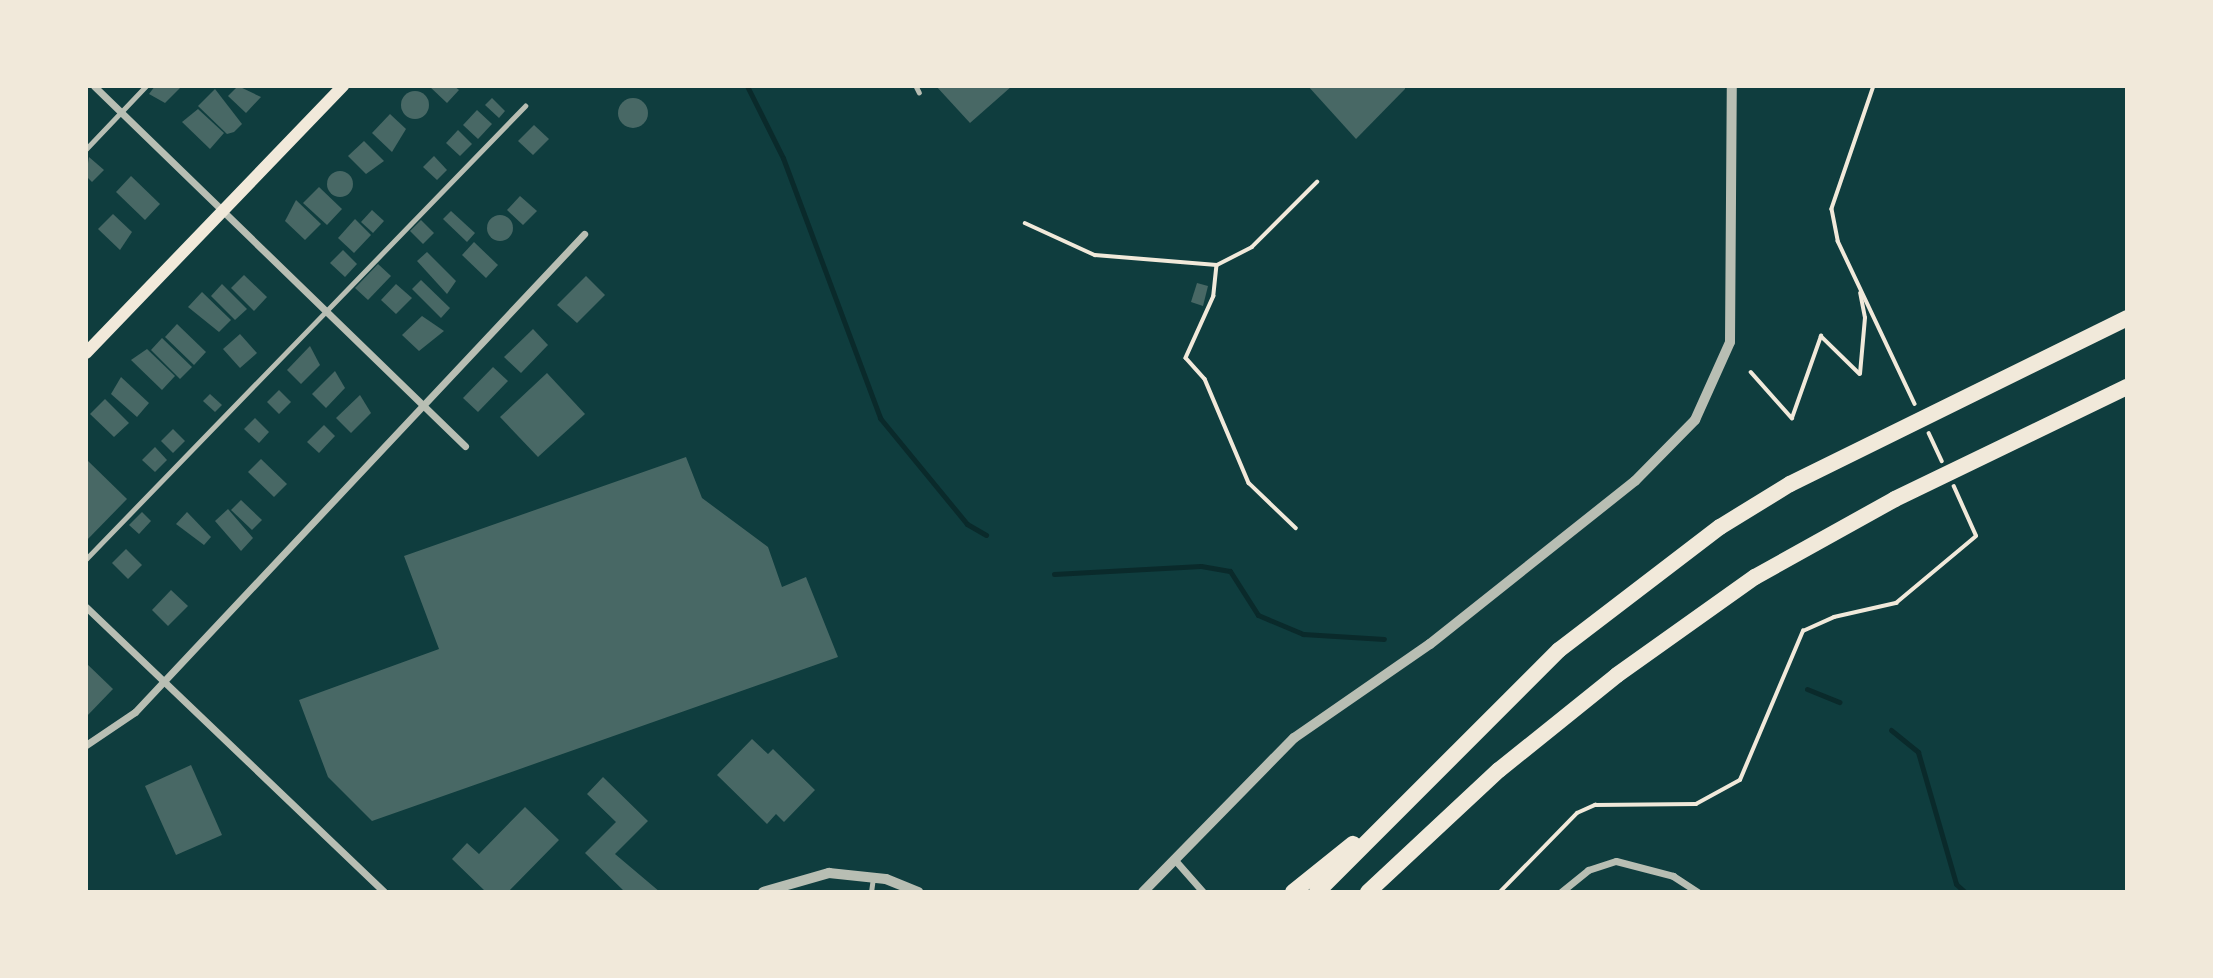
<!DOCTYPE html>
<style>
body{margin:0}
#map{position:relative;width:2213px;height:978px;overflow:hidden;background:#0f3d3e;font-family:Spectral,serif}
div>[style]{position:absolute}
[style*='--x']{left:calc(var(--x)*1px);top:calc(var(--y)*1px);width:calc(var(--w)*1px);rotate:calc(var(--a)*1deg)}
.stream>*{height:5px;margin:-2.5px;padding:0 2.5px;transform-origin:2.5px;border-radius:2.5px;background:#0a2a2b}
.building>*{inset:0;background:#486865}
.round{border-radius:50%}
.path>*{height:3.5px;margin:-1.75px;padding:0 1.75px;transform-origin:1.75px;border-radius:1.75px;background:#f1e9da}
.service>*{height:4.5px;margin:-2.25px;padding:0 2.25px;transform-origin:2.25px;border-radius:2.25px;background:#b8beb3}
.minor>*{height:7px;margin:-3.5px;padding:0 3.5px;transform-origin:3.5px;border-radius:3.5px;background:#b8beb3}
.tertiary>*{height:10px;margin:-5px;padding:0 5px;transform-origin:5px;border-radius:5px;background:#b8beb3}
.secondary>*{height:12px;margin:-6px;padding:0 6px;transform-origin:6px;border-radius:6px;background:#f1e9da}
.motorway>*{height:16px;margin:-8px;padding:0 8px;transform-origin:8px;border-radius:8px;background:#f1e9da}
span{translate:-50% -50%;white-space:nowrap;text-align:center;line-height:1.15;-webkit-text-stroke:5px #f1e9da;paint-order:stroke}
.frame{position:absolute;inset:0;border:88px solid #f1e9da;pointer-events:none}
</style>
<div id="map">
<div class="stream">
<div style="--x:747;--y:86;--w:80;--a:63.4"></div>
<div style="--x:783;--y:158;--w:278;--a:69.5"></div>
<div style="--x:880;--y:418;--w:137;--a:50.6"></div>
<div style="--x:967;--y:524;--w:22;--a:30"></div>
<div style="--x:1054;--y:574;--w:147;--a:-3.1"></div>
<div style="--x:1201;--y:566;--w:29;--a:10"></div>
<div style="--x:1230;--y:571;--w:52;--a:57.5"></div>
<div style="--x:1258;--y:615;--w:49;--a:22.9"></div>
<div style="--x:1303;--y:634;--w:81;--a:3.5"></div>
<div style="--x:1807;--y:689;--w:35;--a:22"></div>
<div style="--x:1891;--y:730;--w:35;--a:39"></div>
<div style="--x:1918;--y:752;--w:137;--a:73.9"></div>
<div style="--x:1956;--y:884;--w:12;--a:42"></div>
</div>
<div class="building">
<div style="clip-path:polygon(155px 86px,182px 86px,165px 103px,149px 94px)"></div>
<div style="clip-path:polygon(238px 86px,261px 97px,246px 113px,228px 96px)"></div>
<div style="clip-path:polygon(429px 86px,454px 86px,459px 90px,447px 103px)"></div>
<div style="clip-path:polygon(936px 86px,1012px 86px,970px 123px)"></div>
<div style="clip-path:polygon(1308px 86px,1405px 86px,1405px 89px,1356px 139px)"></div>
<div style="clip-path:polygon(215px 89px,242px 124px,234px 132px,227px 134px,198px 106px)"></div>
<div class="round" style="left:401px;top:91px;width:28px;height:28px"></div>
<div style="clip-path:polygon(492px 98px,505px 111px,499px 118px,485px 105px)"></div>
<div class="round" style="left:618px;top:98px;width:30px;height:30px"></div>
<div style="clip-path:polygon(198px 109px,224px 133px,210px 149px,182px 122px)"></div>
<div style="clip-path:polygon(477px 110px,492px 124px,478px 139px,463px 125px)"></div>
<div style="clip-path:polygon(390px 114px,406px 129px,392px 152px,372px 133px)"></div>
<div style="clip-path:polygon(534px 125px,549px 139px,533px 155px,518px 141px)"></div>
<div style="clip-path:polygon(458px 130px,472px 144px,460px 156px,446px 143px)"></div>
<div style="clip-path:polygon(364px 141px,384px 161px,366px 174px,348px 156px)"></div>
<div style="clip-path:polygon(434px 156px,447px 170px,437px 180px,423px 167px)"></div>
<div style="clip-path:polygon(89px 157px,104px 170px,92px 182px,86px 176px)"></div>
<div class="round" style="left:327px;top:171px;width:26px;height:26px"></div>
<div style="clip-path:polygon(131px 176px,160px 204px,145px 220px,116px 192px)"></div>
<div style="clip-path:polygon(319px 187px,342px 209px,327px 225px,303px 203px)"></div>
<div style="clip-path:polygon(520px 196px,537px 211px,523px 225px,507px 210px)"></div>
<div style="clip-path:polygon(296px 200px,321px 224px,305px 240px,285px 221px)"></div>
<div style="clip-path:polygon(372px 210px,384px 221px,373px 233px,361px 222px)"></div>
<div style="clip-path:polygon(451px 211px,475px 233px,467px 242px,443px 219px)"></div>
<div style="clip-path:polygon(113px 214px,132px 232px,120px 250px,98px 229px)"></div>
<div class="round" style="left:487px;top:215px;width:26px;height:26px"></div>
<div style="clip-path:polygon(355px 219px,371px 235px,354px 253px,338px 238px)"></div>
<div style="clip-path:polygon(421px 220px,434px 233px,423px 244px,410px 231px)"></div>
<div style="clip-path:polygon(474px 242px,498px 265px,486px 278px,462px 255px)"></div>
<div style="clip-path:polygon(343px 250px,357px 264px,345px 277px,330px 263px)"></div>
<div style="clip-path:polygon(427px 252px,456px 281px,447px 294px,417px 261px)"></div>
<div style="clip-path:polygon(378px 264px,391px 276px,368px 300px,355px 288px)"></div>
<div style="clip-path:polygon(244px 275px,267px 297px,254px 311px,231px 288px)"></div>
<div style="clip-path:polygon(586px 276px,605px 295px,577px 323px,557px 305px)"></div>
<div style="clip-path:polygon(421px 280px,450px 308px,441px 318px,412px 289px)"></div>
<div style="clip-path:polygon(1197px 283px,1208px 286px,1203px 306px,1191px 302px)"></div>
<div style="clip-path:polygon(222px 284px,247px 309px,235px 320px,211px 296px)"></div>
<div style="clip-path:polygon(396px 284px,412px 298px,396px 314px,381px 300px)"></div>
<div style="clip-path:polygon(202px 292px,231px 320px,219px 332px,188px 307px)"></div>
<div style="clip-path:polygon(422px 316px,444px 331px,419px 351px,402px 335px)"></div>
<div style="clip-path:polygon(177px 324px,206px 352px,194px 365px,165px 337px)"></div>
<div style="clip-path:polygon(533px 329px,548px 345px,521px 373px,504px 357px)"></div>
<div style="clip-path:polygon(240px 334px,257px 353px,240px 368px,223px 349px)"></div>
<div style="clip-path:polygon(162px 338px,192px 367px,180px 379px,151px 350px)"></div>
<div style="clip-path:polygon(310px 346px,320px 365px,301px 384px,287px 370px)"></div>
<div style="clip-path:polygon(147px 349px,175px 376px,162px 390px,131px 360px)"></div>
<div style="clip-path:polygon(493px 367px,508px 381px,478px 412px,463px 398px)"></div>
<div style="clip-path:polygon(335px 371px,345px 388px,326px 408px,312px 394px)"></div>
<div style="clip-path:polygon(547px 373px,585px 414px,538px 457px,500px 417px)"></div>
<div style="clip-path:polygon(121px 377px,149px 403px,137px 417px,111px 394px)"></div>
<div style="clip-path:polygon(279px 390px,291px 402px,279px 414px,267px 402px)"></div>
<div style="clip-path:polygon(210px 394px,222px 405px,215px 412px,203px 401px)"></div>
<div style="clip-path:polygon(360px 395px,371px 413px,351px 433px,336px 418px)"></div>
<div style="clip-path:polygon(105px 399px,129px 423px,114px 437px,90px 414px)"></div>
<div style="clip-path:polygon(255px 418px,269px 432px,259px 443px,244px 429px)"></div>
<div style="clip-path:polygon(324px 425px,335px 436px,319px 453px,307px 442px)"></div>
<div style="clip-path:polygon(173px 429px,185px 441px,173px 453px,161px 441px)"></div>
<div style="clip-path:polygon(155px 447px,167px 460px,155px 472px,142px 460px)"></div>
<div style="clip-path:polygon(686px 457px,702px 498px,768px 547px,782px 587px,806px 577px,838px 657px,372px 821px,328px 777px,299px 700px,439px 649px,404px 556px)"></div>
<div style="clip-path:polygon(86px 459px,127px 499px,86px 541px)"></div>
<div style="clip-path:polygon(261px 459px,287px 484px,274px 497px,248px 472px)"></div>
<div style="clip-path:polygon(241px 500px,262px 520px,252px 530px,231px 510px)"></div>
<div style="clip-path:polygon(228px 509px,253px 538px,241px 551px,215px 521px)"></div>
<div style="clip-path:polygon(142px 512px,151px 521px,139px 534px,129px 525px)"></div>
<div style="clip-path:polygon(187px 512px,211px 537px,204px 545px,176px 524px)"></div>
<div style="clip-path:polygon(126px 549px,142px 565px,128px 579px,112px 563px)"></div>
<div style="clip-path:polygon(171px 590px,188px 606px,168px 626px,152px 610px)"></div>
<div style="clip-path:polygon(86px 663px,113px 689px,86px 717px)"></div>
<div style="clip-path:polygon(752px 739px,768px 754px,773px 749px,815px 790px,784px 822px,776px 814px,767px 824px,717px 775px)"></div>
<div style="clip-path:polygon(191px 765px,222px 835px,176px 855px,145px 786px)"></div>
<div style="clip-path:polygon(603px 777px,648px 821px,615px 854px,660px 892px,625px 892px,585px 853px,616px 822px,587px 794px)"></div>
<div style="clip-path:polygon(525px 807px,559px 840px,508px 892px,486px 892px,452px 859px,467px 843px,479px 854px)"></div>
</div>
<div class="path">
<div style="--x:1874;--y:86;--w:130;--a:108.9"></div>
<div style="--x:1832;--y:209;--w:33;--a:79"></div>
<div style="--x:1838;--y:241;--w:180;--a:64.7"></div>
<div style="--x:1025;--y:223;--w:77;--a:24.6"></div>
<div style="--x:1095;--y:255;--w:122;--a:4.7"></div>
<div style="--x:1217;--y:265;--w:39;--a:-27"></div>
<div style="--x:1252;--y:247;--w:92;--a:-45"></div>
<div style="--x:1217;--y:265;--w:31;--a:96"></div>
<div style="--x:1214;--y:296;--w:68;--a:114.3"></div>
<div style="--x:1186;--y:358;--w:28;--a:48"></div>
<div style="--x:1205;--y:379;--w:113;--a:67.1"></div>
<div style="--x:1249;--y:483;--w:65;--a:43.8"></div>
<div style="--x:1751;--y:372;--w:62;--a:48.3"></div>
<div style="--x:1792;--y:418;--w:87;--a:-70.5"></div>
<div style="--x:1821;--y:336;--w:54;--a:44.3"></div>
<div style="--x:1860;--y:374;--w:56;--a:-84.9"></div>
<div style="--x:1865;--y:318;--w:25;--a:-101"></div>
<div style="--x:1929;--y:433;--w:31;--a:65"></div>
<div style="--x:1500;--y:892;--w:110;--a:-45.7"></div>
<div style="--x:1577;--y:813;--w:20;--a:-24"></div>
<div style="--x:1595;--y:805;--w:101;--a:-0.6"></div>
<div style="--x:1696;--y:804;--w:50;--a:-28.6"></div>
<div style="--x:1740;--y:780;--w:162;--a:-67.1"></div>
<div style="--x:1803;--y:631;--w:34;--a:-24"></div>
<div style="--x:1834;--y:617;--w:64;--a:-12.7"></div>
<div style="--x:1896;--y:603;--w:104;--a:-39.9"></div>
<div style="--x:1976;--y:536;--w:54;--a:-114.2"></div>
</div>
<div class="service">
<div style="--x:916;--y:86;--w:7;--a:63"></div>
<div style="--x:86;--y:149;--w:87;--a:-46.4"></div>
<div style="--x:86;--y:559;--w:631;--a:-45.9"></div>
<div style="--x:871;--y:892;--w:15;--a:-82"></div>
</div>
<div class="minor">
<div style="--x:94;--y:86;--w:517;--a:44.14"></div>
<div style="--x:86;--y:607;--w:412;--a:43.7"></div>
<div style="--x:86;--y:745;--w:59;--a:-34"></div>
<div style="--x:135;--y:712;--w:656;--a:-46.79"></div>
<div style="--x:1174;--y:859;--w:44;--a:48.7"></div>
<div style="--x:1561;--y:892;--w:35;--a:-39"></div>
<div style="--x:1588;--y:870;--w:29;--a:-18"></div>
<div style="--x:1616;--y:861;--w:59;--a:14.7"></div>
<div style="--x:1673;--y:876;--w:30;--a:33"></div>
</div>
<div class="tertiary">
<div style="--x:763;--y:892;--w:69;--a:-16.1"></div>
<div style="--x:829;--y:873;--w:57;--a:6"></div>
<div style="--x:886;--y:879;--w:35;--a:22"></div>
<div style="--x:1143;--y:892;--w:216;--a:-45.6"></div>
<div style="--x:1294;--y:738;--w:165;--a:-34.7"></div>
<div style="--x:1430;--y:644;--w:262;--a:-38.5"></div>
<div style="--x:1635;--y:481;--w:86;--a:-45.5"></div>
<div style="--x:1695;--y:420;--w:85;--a:-65.8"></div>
<div style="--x:1730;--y:342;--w:256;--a:-89.6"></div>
</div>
<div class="secondary">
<div style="--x:86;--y:353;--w:371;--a:-46.1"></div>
</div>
<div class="motorway">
<div style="--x:1293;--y:892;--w:77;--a:-38.7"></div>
<div style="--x:1317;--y:892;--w:342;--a:-45"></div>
<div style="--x:1559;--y:650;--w:203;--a:-37.4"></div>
<div style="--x:1720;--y:527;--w:82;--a:-31.6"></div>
<div style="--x:1790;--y:484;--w:376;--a:-26.2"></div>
<div style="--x:1368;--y:892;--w:179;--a:-43"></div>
<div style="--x:1499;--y:770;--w:151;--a:-38.8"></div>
<div style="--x:1617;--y:675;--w:169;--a:-35.4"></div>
<div style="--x:1755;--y:577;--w:160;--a:-29.1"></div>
<div style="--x:1895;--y:499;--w:258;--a:-25.8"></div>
</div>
<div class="frame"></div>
</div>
